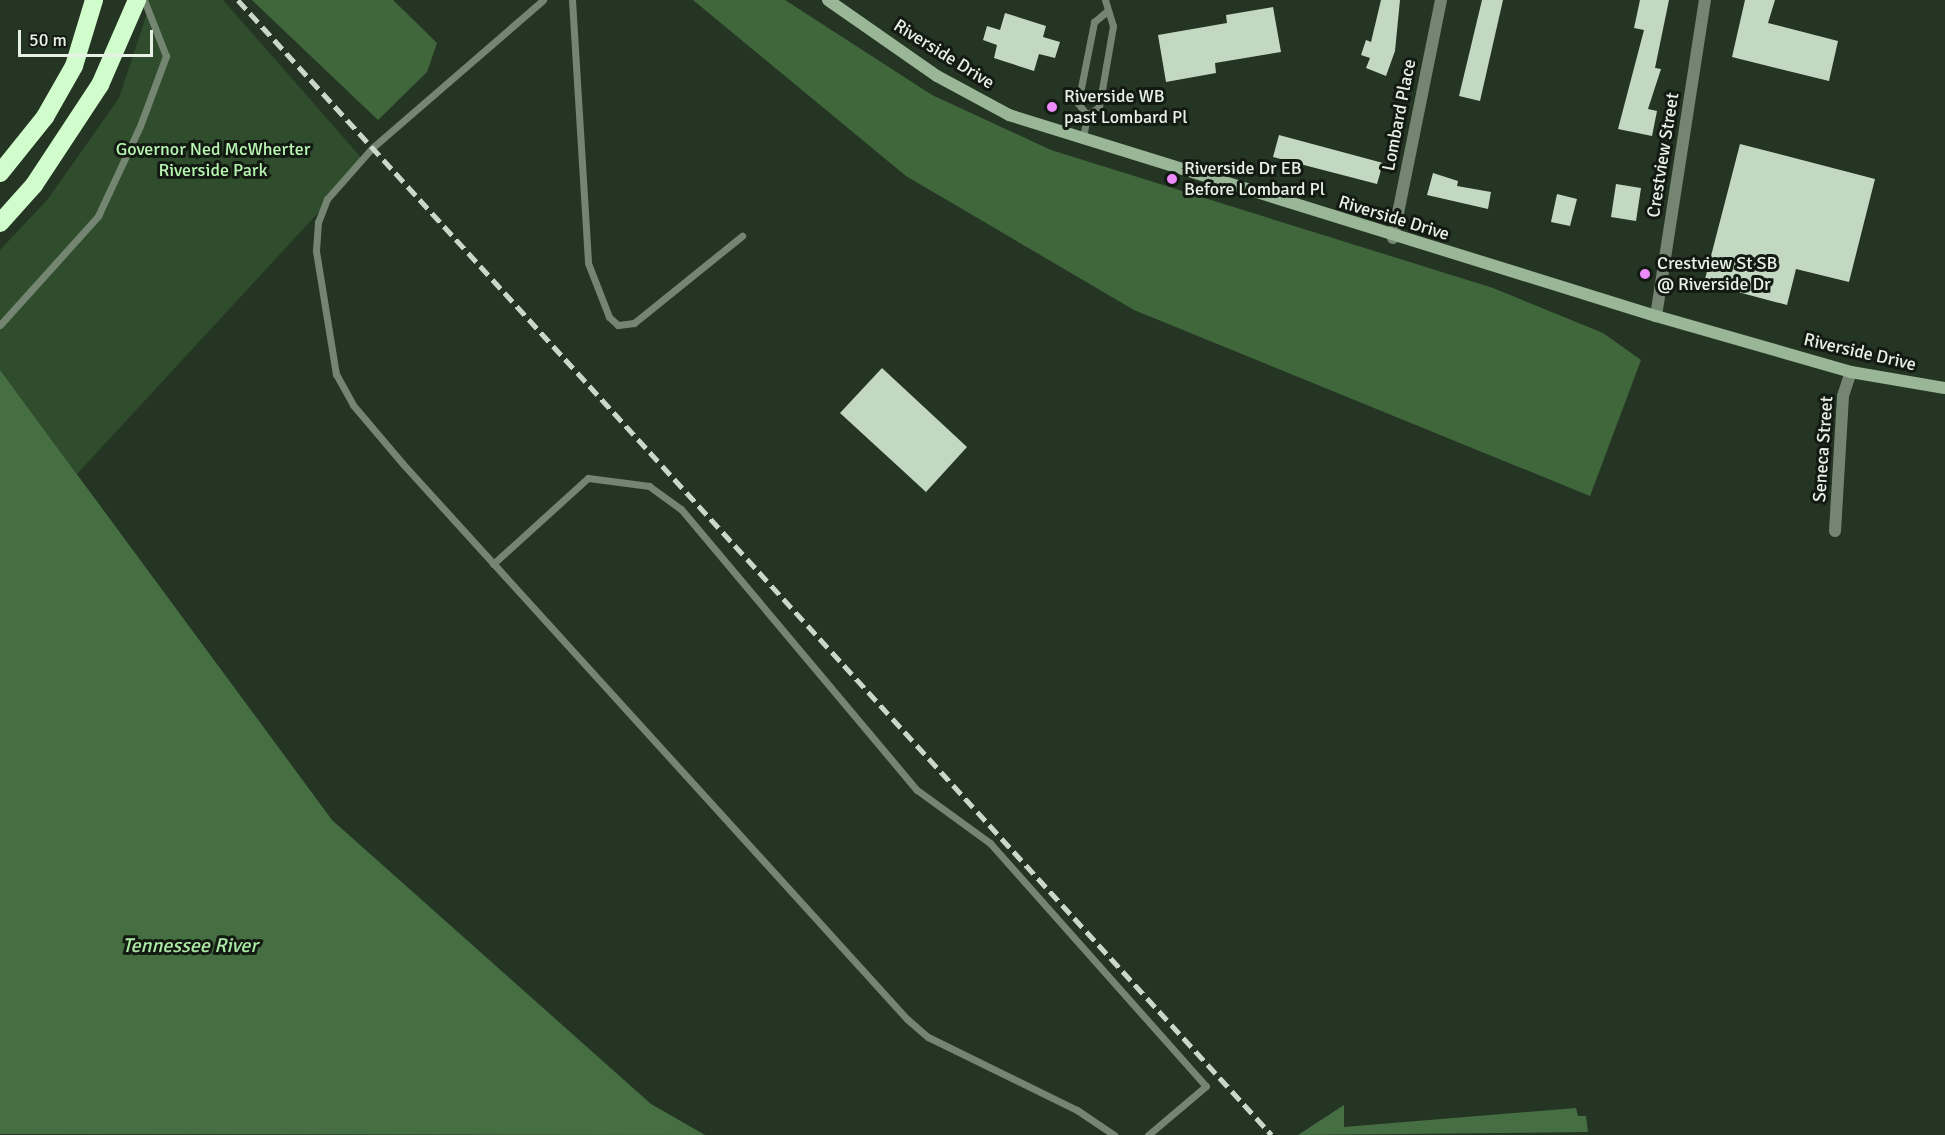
<!DOCTYPE html>
<style>
body{margin:0}
#map{position:relative;width:1945px;height:1135px;overflow:hidden;background:#253523;font-family:Signika,sans-serif}
div>[style]{position:absolute}
[style*='--x']{left:calc(var(--x)*1px);top:calc(var(--y)*1px);width:calc(var(--w)*1px);rotate:calc(var(--a)*1deg)}
.green>*{inset:0;background:#2f4d2d}
.forest>*{inset:0;background:#40673c}
.water>*{inset:0;background:#466e43}
.building>*{inset:0;background:#c3d8c1}
.lane>*{height:7px;margin:-3.5px;padding:0 3.5px;transform-origin:3.5px;border-radius:3.5px;background:#748572}
.street>*{height:12px;margin:-6px;padding:0 6px;transform-origin:6px;border-radius:6px;background:#748572}
.secondary>*{height:12px;margin:-6px;padding:0 6px;transform-origin:6px;border-radius:6px;background:#99b696}
.highway>*{height:18px;margin:-9px;padding:0 9px;transform-origin:9px;border-radius:9px;background:#d1fdcc}
.rail>*{height:4.5px;margin-top:-2.25px;transform-origin:0;background:repeating-linear-gradient(90deg,#ccd7cb 0 12px,transparent 0 18px)}
.dots>*{width:16px;height:16px;translate:-50% -50%;box-sizing:border-box;border:3px solid #131a12;border-radius:50%}
span{translate:-50% -50%;white-space:nowrap;text-align:center;line-height:1.15;-webkit-text-stroke:6px #131a12;paint-order:stroke}
.street-label{font-size:18px;color:#e7f1e6}
.poi-label{font-size:18px;color:#e7f1e6}
.left{translate:0 -50%;text-align:left}
.park-label{font-size:18px;color:#b8f5b2}
.water-label{font-size:20px;color:#abe8a5;font-style:italic}
.scale{position:absolute;left:18px;top:30px;width:135px;height:27px;box-sizing:border-box;border:3px solid #e7f1e6;border-top:0;padding-left:8px;font-size:18px;line-height:21px;white-space:nowrap;color:#e7f1e6;-webkit-text-stroke:4px #131a12;paint-order:stroke}
</style>
<div id="map">
<div class="green">
<div style="clip-path:polygon(147px 0,223px 0,365px 162px,77px 474px,0 370px,0 250px,48px 199px,119px 98px,150px 4px)"></div>
</div>
<div class="forest">
<div style="clip-path:polygon(252px 0,393px 0,437px 43px,427px 72px,378px 120px)"></div>
<div style="clip-path:polygon(693px 0,785px 0,932px 95px,1051px 150px,1493px 288px,1603px 333px,1641px 360px,1590px 496px,1134px 310px,906px 176px)"></div>
</div>
<div class="water">
<div style="clip-path:polygon(0 370px,332px 820px,651px 1104px,705px 1135px,0 1134px)"></div>
<div style="clip-path:polygon(1344px 1105px,1344px 1127px,1576px 1108px,1578px 1116px,1586px 1116px,1588px 1132px,1298px 1135px)"></div>
</div>
<div class="building">
<div style="clip-path:polygon(1381px 0,1400px 0,1395px 51px,1386px 76px,1366px 68px,1370px 58px,1361px 55px,1366px 40px,1371px 42px)"></div>
<div style="clip-path:polygon(1482px 0,1503px 0,1480px 101px,1459px 96px)"></div>
<div style="clip-path:polygon(1640px 0,1669px 0,1655px 68px,1661px 69px,1648px 109px,1657px 111px,1652px 136px,1618px 129px,1644px 30px,1634px 28px)"></div>
<div style="clip-path:polygon(1745px 0,1775px 0,1768px 23px,1838px 41px,1829px 81px,1732px 57px)"></div>
<div style="clip-path:polygon(1273px 7px,1281px 52px,1215px 63px,1216px 73px,1166px 82px,1158px 35px,1227px 23px,1226px 15px)"></div>
<div style="clip-path:polygon(1005px 13px,1046px 26px,1043px 37px,1060px 42px,1055px 58px,1039px 54px,1034px 71px,994px 58px,997px 45px,983px 40px,987px 26px,1000px 30px)"></div>
<div style="clip-path:polygon(1279px 135px,1383px 163px,1377px 184px,1273px 157px)"></div>
<div style="clip-path:polygon(1740px 144px,1875px 179px,1849px 282px,1796px 269px,1787px 305px,1704px 283px)"></div>
<div style="clip-path:polygon(1433px 173px,1458px 181px,1457px 186px,1491px 192px,1488px 209px,1427px 195px)"></div>
<div style="clip-path:polygon(1616px 184px,1641px 188px,1636px 221px,1611px 217px)"></div>
<div style="clip-path:polygon(1557px 194px,1577px 199px,1570px 226px,1551px 222px)"></div>
<div style="clip-path:polygon(882px 368px,967px 447px,926px 492px,840px 413px)"></div>
</div>
<div class="lane">
<div style="--x:543;--y:0;--w:226;--a:139.1"></div>
<div style="--x:372;--y:148;--w:68;--a:131.4"></div>
<div style="--x:327;--y:199;--w:25;--a:111"></div>
<div style="--x:318;--y:222;--w:29;--a:94"></div>
<div style="--x:316;--y:251;--w:125;--a:80.8"></div>
<div style="--x:336;--y:374;--w:35;--a:61"></div>
<div style="--x:353;--y:405;--w:77;--a:49.7"></div>
<div style="--x:403;--y:464;--w:750;--a:47.76"></div>
<div style="--x:907;--y:1019;--w:28;--a:41"></div>
<div style="--x:928;--y:1037;--w:166;--a:26.1"></div>
<div style="--x:1077;--y:1110;--w:45;--a:34"></div>
<div style="--x:572;--y:0;--w:263;--a:86.5"></div>
<div style="--x:588;--y:263;--w:58;--a:68.7"></div>
<div style="--x:609;--y:317;--w:12;--a:42"></div>
<div style="--x:618;--y:325;--w:16;--a:-7"></div>
<div style="--x:634;--y:323;--w:139;--a:-38.9"></div>
<div style="--x:1087;--y:115;--w:15;--a:-127"></div>
<div style="--x:1078;--y:103;--w:83;--a:-78.8"></div>
<div style="--x:1094;--y:22;--w:16;--a:-40"></div>
<div style="--x:1083;--y:138;--w:23;--a:-80"></div>
<div style="--x:1087;--y:115;--w:14;--a:-34"></div>
<div style="--x:1099;--y:107;--w:82;--a:-80.2"></div>
<div style="--x:1113;--y:26;--w:27;--a:-107"></div>
<div style="--x:0;--y:325;--w:147;--a:-48"></div>
<div style="--x:98;--y:216;--w:99;--a:-65"></div>
<div style="--x:140;--y:126;--w:75;--a:-69.6"></div>
<div style="--x:166;--y:56;--w:60;--a:-111.4"></div>
<div style="--x:493;--y:564;--w:128;--a:-42.2"></div>
<div style="--x:588;--y:478;--w:62;--a:7.5"></div>
<div style="--x:649;--y:486;--w:39;--a:36"></div>
<div style="--x:681;--y:509;--w:367;--a:50"></div>
<div style="--x:917;--y:790;--w:90;--a:36"></div>
<div style="--x:990;--y:843;--w:325;--a:48.4"></div>
<div style="--x:1206;--y:1086;--w:76;--a:139.8"></div>
</div>
<div class="street">
<div style="--x:1393;--y:238;--w:243;--a:-78.6"></div>
<div style="--x:1656;--y:316;--w:320;--a:-81.2"></div>
<div style="--x:1835;--y:531;--w:135;--a:-86.6"></div>
<div style="--x:1843;--y:396;--w:25;--a:-72"></div>
</div>
<div class="secondary">
<div style="--x:828;--y:0;--w:133;--a:34.9"></div>
<div style="--x:937;--y:76;--w:82;--a:28.4"></div>
<div style="--x:1009;--y:115;--w:678;--a:17.26"></div>
<div style="--x:1656;--y:316;--w:203;--a:16"></div>
<div style="--x:1851;--y:372;--w:95;--a:9.7"></div>
</div>
<div class="highway">
<div style="--x:0;--y:173;--w:72;--a:-51.2"></div>
<div style="--x:45;--y:117;--w:59;--a:-60.4"></div>
<div style="--x:74;--y:66;--w:69;--a:-73.1"></div>
<div style="--x:0;--y:223;--w:51;--a:-48.2"></div>
<div style="--x:34;--y:185;--w:120;--a:-56.6"></div>
<div style="--x:100;--y:85;--w:93;--a:-66.5"></div>
</div>
<div class="rail">
<div style="--x:238;--y:0;--w:1535;--a:47.67"></div>
</div>
<div class="dots">
<div style="left:1052px;top:107px;background:#ec8cfa"></div>
<div style="left:1172px;top:179px;background:#ec8cfa"></div>
<div style="left:1645px;top:274px;background:#ec8cfa"></div>
</div>
<div class="street-label">
<span style="left:944px;top:54px;rotate:32deg">Riverside Drive</span>
<span style="left:1399px;top:115px;rotate:-79deg">Lombard Place</span>
<span style="left:1663px;top:155px;rotate:-81deg">Crestview Street</span>
<span style="left:1394px;top:218px;rotate:17deg">Riverside Drive</span>
<span style="left:1860px;top:352px;rotate:13deg">Riverside Drive</span>
<span style="left:1823px;top:449px;rotate:-86deg">Seneca Street</span>
</div>
<div class="poi-label">
<span class="left" style="left:1064px;top:107px">Riverside WB<br>past Lombard Pl</span>
<span class="left" style="left:1184px;top:179px">Riverside Dr EB<br>Before Lombard Pl</span>
<span class="left" style="left:1657px;top:274px">Crestview St SB<br>@ Riverside Dr</span>
</div>
<div class="park-label">
<span style="left:213px;top:160px">Governor Ned McWherter<br>Riverside Park</span>
</div>
<div class="water-label">
<span style="left:190px;top:945px">Tennessee River</span>
</div>
<div class="scale">50 m</div>
</div>
